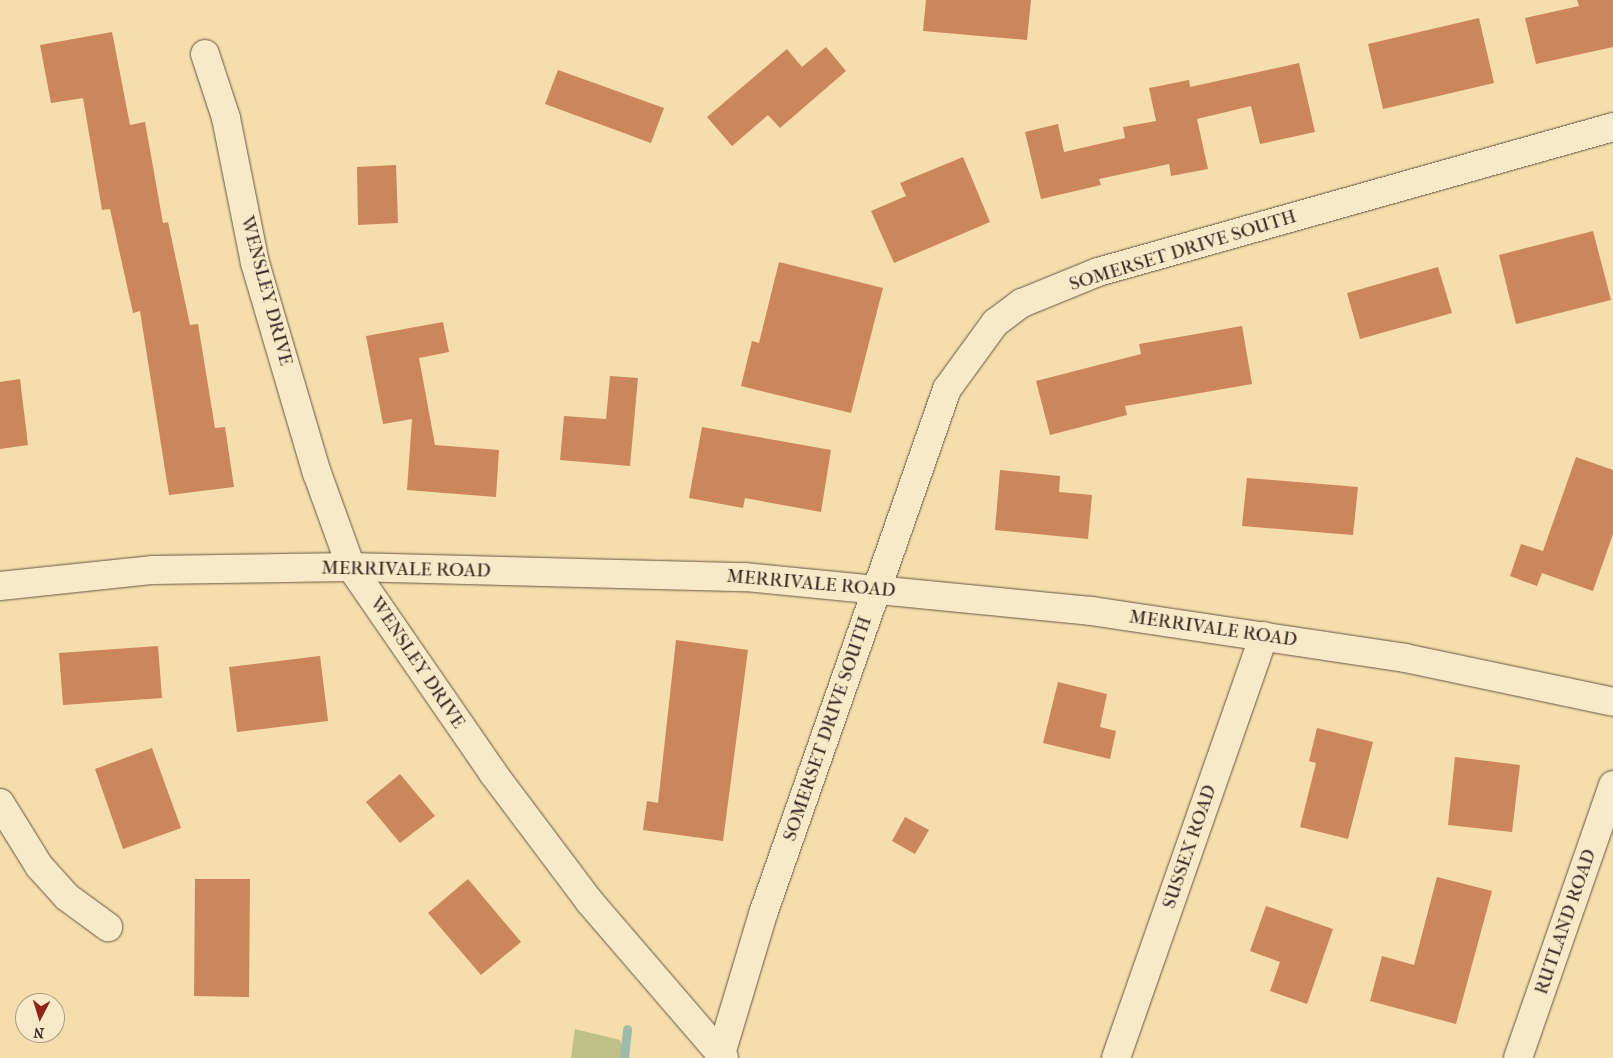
<!DOCTYPE html>
<style>
body{margin:0}
#map{position:relative;width:1613px;height:1058px;overflow:hidden;background:#f5ddac;font-family:"IM FELL French Canon",serif}
div>[style]{position:absolute}
[style*='--x']{left:calc(var(--x)*1px);top:calc(var(--y)*1px);width:calc(var(--w)*1px);rotate:calc(var(--a)*1deg)}
.green>*{inset:0;background:#bfc087}
.stream>*{height:9px;margin:-4.5px;padding:0 4.5px;transform-origin:4.5px;border-radius:4.5px;background:#9cbcab}
.building>*{inset:0;background:#cb865b}
.roads{filter:drop-shadow(0 0 1px #665745) drop-shadow(0 0 1px #665745)}
.minor>*{height:28px;margin:-14px;padding:0 14px;transform-origin:14px;border-radius:14px;background:#f8e9c9}
span{translate:-50% -50%;white-space:nowrap;text-align:center;line-height:1.15;-webkit-text-stroke:4px #f8e9c9;paint-order:stroke}
.street-label{font-size:19px;color:#372a23}
.north{position:absolute;left:15px;top:993px;width:50px;height:50px;box-sizing:border-box;background:#f8e9c9;border:1px solid #ab9d87;border-radius:50%;rotate:185deg;font-size:14px;font-weight:700;line-height:20px;text-align:center;color:#372a23}
.north::after{content:'';display:block;margin:auto;width:18px;height:22px;background:#8f2418;clip-path:polygon(50% 0,100% 100%,50% 72%,0 100%)}
</style>
<div id="map">
<div class="green">
<div style="clip-path:polygon(575px 1029px,620px 1040px,627px 1058px,571px 1058px)"></div>
</div>
<div class="stream">
<div style="--x:624;--y:1058;--w:29;--a:-84"></div>
</div>
<div class="building">
<div style="clip-path:polygon(926px 0,1031px 0,1027px 40px,923px 31px)"></div>
<div style="clip-path:polygon(1577px 0,1613px 0,1613px 47px,1536px 64px,1525px 18px,1579px 6px)"></div>
<div style="clip-path:polygon(1479px 18px,1494px 83px,1383px 109px,1368px 44px)"></div>
<div style="clip-path:polygon(112px 32px,130px 125px,145px 122px,163px 223px,168px 222px,190px 325px,198px 324px,215px 428px,225px 427px,234px 487px,169px 495px,140px 311px,133px 313px,110px 209px,102px 210px,83px 98px,51px 103px,40px 45px)"></div>
<div style="clip-path:polygon(826px 47px,846px 71px,780px 128px,768px 115px,732px 146px,707px 117px,787px 49px,802px 67px)"></div>
<div style="clip-path:polygon(1299px 63px,1315px 132px,1260px 144px,1251px 106px,1197px 119px,1208px 169px,1171px 176px,1169px 164px,1099px 179px,1101px 185px,1041px 199px,1025px 132px,1058px 124px,1064px 152px,1125px 138px,1123px 127px,1156px 121px,1149px 88px,1189px 80px,1190px 87px)"></div>
<div style="clip-path:polygon(558px 70px,664px 108px,651px 143px,545px 104px)"></div>
<div style="clip-path:polygon(963px 157px,990px 222px,894px 263px,871px 211px,906px 196px,900px 183px)"></div>
<div style="clip-path:polygon(396px 165px,398px 223px,358px 225px,357px 167px)"></div>
<div style="clip-path:polygon(1593px 231px,1611px 300px,1516px 324px,1499px 255px)"></div>
<div style="clip-path:polygon(779px 262px,883px 288px,851px 413px,741px 386px,752px 341px,759px 343px)"></div>
<div style="clip-path:polygon(1438px 267px,1452px 313px,1360px 339px,1347px 293px)"></div>
<div style="clip-path:polygon(443px 322px,449px 352px,419px 358px,435px 445px,499px 450px,496px 497px,407px 490px,412px 419px,383px 424px,366px 336px)"></div>
<div style="clip-path:polygon(1242px 326px,1252px 384px,1125px 406px,1127px 415px,1050px 435px,1036px 381px,1141px 354px,1139px 344px)"></div>
<div style="clip-path:polygon(610px 376px,638px 378px,630px 466px,560px 460px,564px 416px,606px 419px)"></div>
<div style="clip-path:polygon(20px 379px,28px 445px,0 449px,0 382px)"></div>
<div style="clip-path:polygon(702px 427px,831px 450px,821px 512px,745px 498px,743px 508px,689px 498px)"></div>
<div style="clip-path:polygon(1576px 457px,1613px 470px,1613px 534px,1593px 591px,1542px 573px,1537px 586px,1510px 576px,1521px 544px,1543px 551px)"></div>
<div style="clip-path:polygon(1000px 470px,1060px 476px,1059px 492px,1092px 495px,1088px 539px,995px 530px)"></div>
<div style="clip-path:polygon(1247px 478px,1358px 487px,1353px 535px,1242px 526px)"></div>
<div style="clip-path:polygon(676px 640px,748px 650px,723px 841px,643px 830px,647px 801px,658px 803px)"></div>
<div style="clip-path:polygon(158px 646px,162px 698px,63px 705px,59px 653px)"></div>
<div style="clip-path:polygon(320px 656px,328px 721px,237px 732px,229px 667px)"></div>
<div style="clip-path:polygon(1058px 682px,1107px 694px,1100px 727px,1116px 731px,1110px 759px,1043px 743px)"></div>
<div style="clip-path:polygon(1317px 728px,1373px 742px,1348px 839px,1300px 827px,1316px 763px,1309px 761px)"></div>
<div style="clip-path:polygon(152px 748px,181px 828px,123px 849px,95px 769px)"></div>
<div style="clip-path:polygon(1455px 757px,1520px 765px,1512px 832px,1448px 825px)"></div>
<div style="clip-path:polygon(400px 774px,435px 816px,400px 843px,366px 802px)"></div>
<div style="clip-path:polygon(905px 817px,929px 830px,915px 854px,892px 841px)"></div>
<div style="clip-path:polygon(1437px 877px,1492px 891px,1456px 1024px,1370px 1001px,1382px 956px,1414px 965px)"></div>
<div style="clip-path:polygon(195px 879px,250px 879px,249px 997px,194px 996px)"></div>
<div style="clip-path:polygon(468px 879px,521px 942px,481px 975px,428px 913px)"></div>
<div style="clip-path:polygon(1266px 906px,1333px 929px,1307px 1004px,1270px 991px,1280px 962px,1250px 951px)"></div>
</div>
<div class="roads">
<div class="minor">
<div style="--x:205;--y:54;--w:67;--a:71.8"></div>
<div style="--x:226;--y:118;--w:148;--a:78.7"></div>
<div style="--x:255;--y:263;--w:219;--a:73.6"></div>
<div style="--x:317;--y:473;--w:100;--a:70.1"></div>
<div style="--x:351;--y:567;--w:250;--a:55.4"></div>
<div style="--x:493;--y:773;--w:160;--a:53.1"></div>
<div style="--x:589;--y:901;--w:207;--a:49.3"></div>
<div style="--x:0;--y:586;--w:154;--a:-6"></div>
<div style="--x:153;--y:570;--w:198;--a:-0.9"></div>
<div style="--x:351;--y:567;--w:394;--a:1.5"></div>
<div style="--x:745;--y:577;--w:348;--a:5.6"></div>
<div style="--x:1091;--y:611;--w:317;--a:8.5"></div>
<div style="--x:1405;--y:658;--w:213;--a:11.9"></div>
<div style="--x:0;--y:803;--w:74;--a:58.2"></div>
<div style="--x:39;--y:866;--w:42;--a:47.9"></div>
<div style="--x:67;--y:897;--w:51;--a:36.2"></div>
<div style="--x:721;--y:1054;--w:149;--a:-73.3"></div>
<div style="--x:764;--y:911;--w:553;--a:-70.68"></div>
<div style="--x:947;--y:389;--w:82;--a:-54"></div>
<div style="--x:995;--y:323;--w:34;--a:-37"></div>
<div style="--x:1022;--y:303;--w:82;--a:-22.2"></div>
<div style="--x:1098;--y:272;--w:535;--a:-15.72"></div>
<div style="--x:1116;--y:1058;--w:447;--a:-70.7"></div>
<div style="--x:1518;--y:1058;--w:289;--a:-70.8"></div>
</div>
</div>
<div class="street-label">
<span style="left:1183px;top:251px;rotate:-17deg">SOMERSET DRIVE SOUTH</span>
<span style="left:266px;top:291px;rotate:75deg">WENSLEY DRIVE</span>
<span style="left:406px;top:570px;rotate:1deg">MERRIVALE ROAD</span>
<span style="left:811px;top:584px;rotate:5deg">MERRIVALE ROAD</span>
<span style="left:1213px;top:629px;rotate:8deg">MERRIVALE ROAD</span>
<span style="left:417px;top:663px;rotate:56deg">WENSLEY DRIVE</span>
<span style="left:828px;top:729px;rotate:-71deg">SOMERSET DRIVE SOUTH</span>
<span style="left:1190px;top:847px;rotate:-71deg">SUSSEX ROAD</span>
<span style="left:1566px;top:922px;rotate:-71deg">RUTLAND ROAD</span>
</div>
<div class="north">N</div>
</div>
